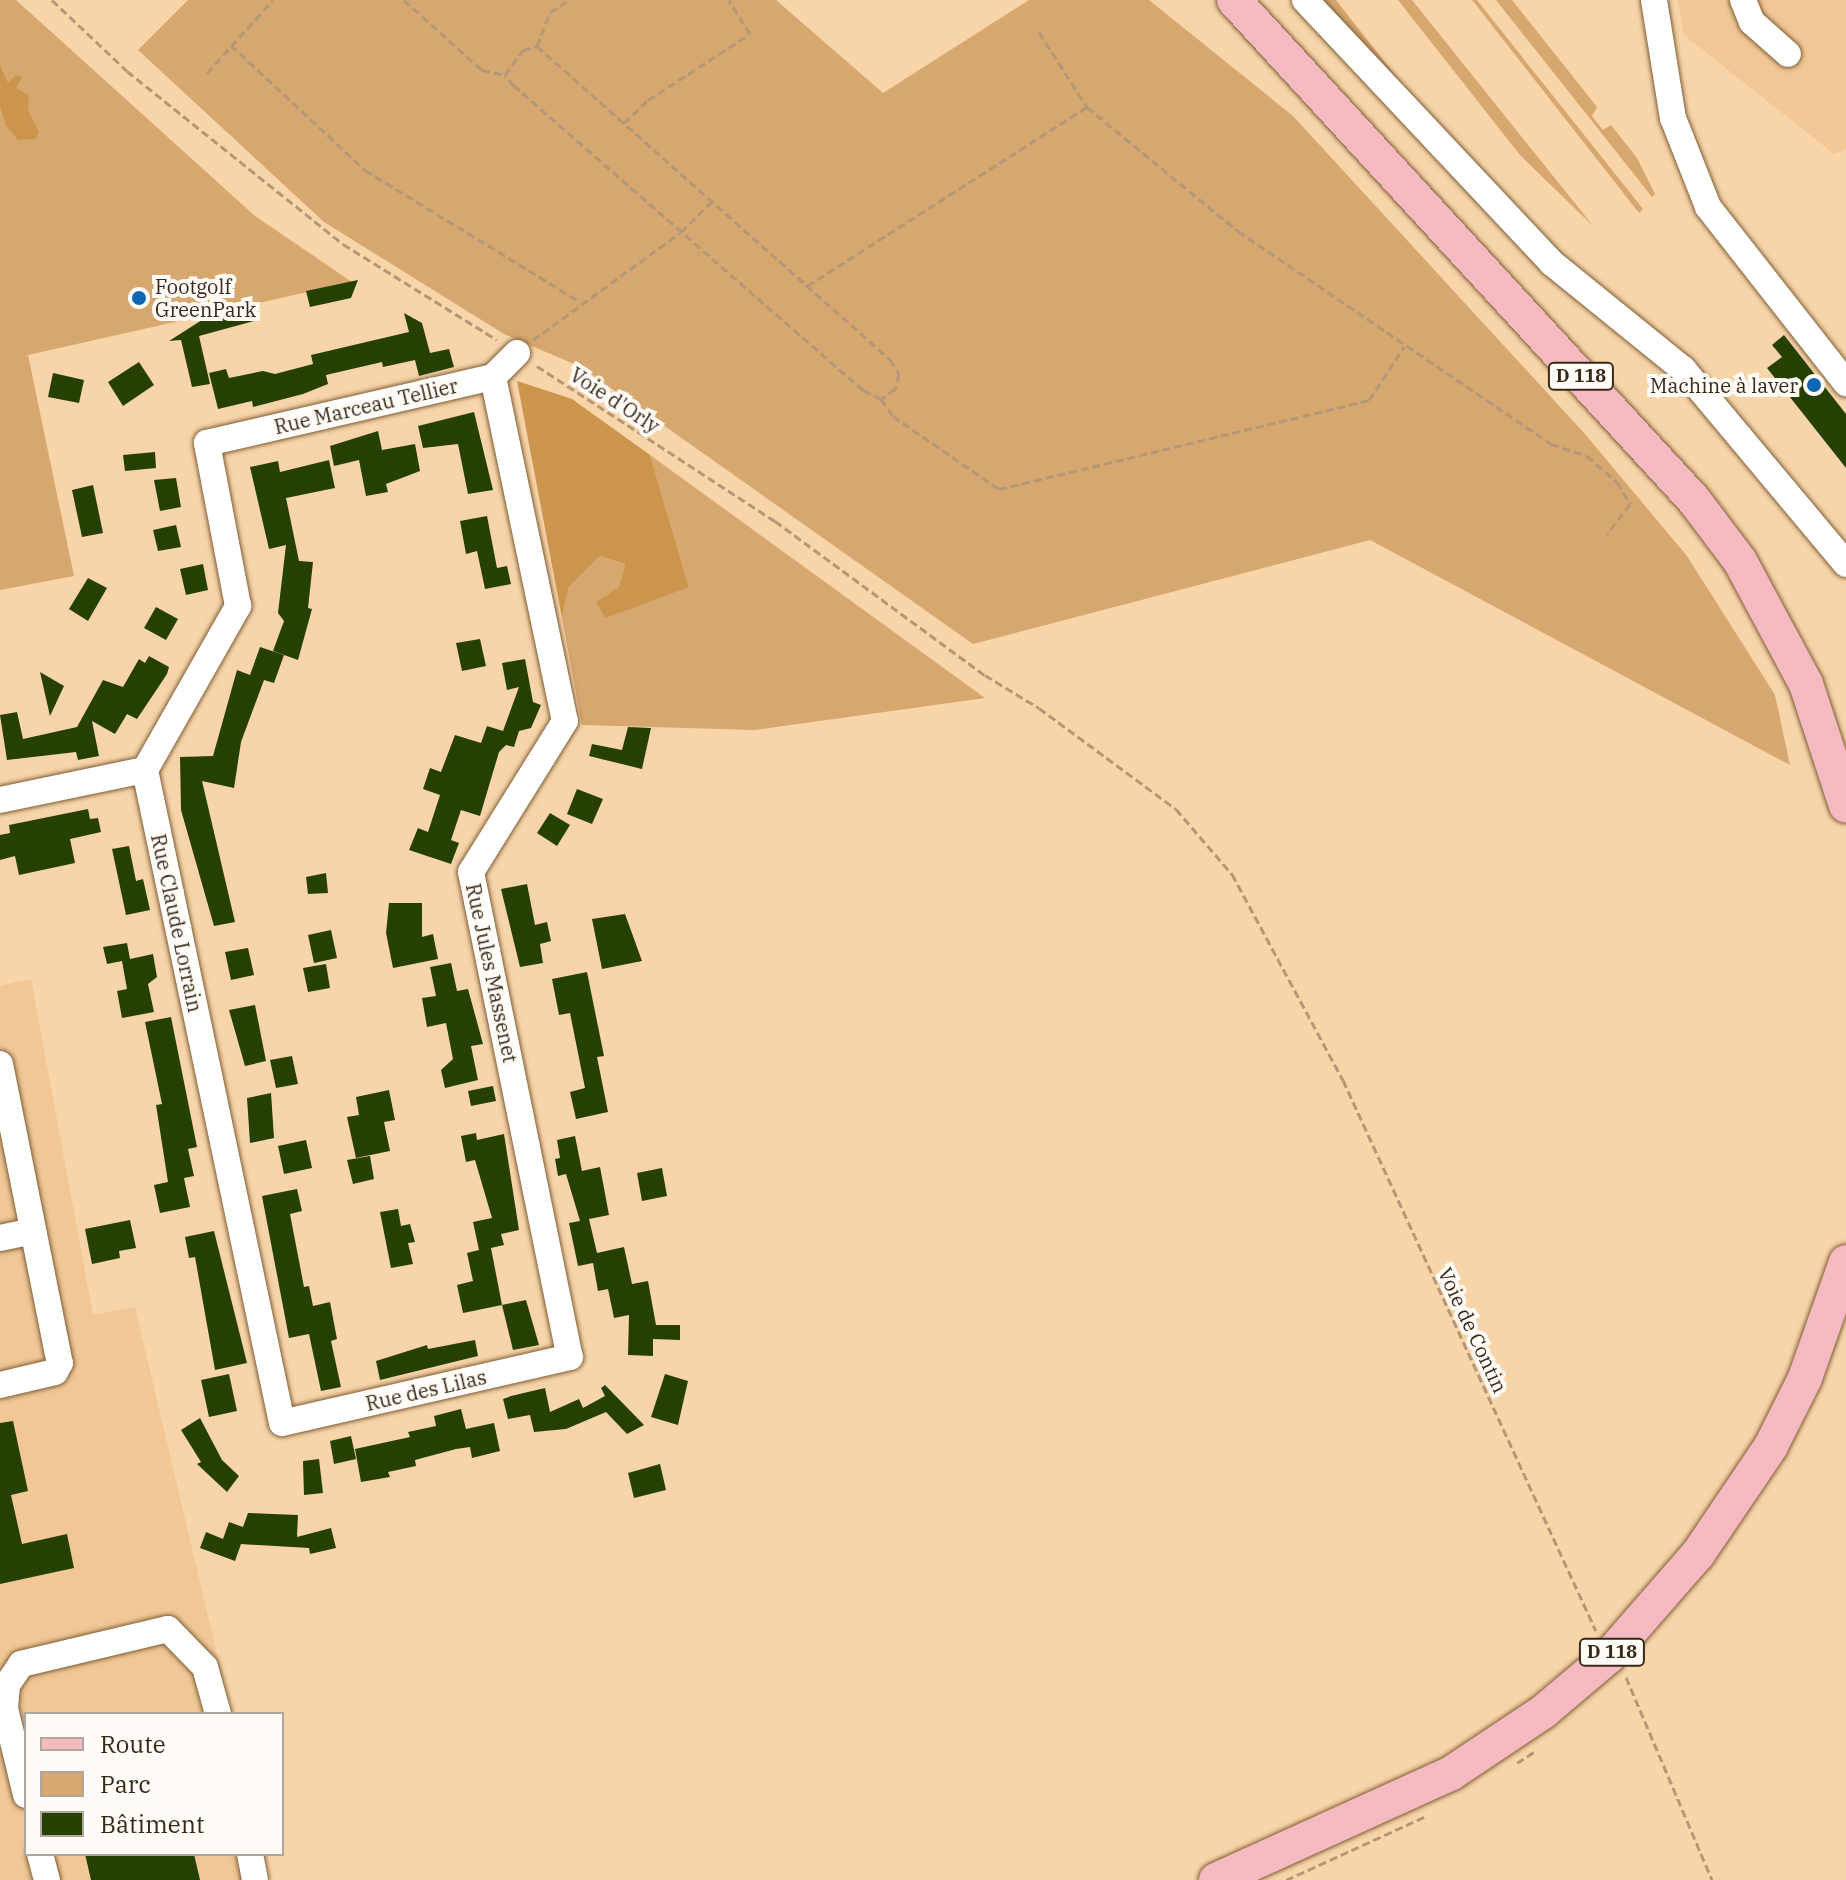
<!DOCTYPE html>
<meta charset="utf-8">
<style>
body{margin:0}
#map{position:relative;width:1846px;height:1880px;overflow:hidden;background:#f8d4a9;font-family:"IBM Plex Serif",serif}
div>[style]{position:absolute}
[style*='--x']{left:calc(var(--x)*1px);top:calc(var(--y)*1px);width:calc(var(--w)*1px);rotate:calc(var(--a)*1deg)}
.built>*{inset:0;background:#f0c795}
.green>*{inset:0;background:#d6a76f}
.forest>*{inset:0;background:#cc954d}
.building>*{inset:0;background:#264004}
.path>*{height:3px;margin-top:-1.5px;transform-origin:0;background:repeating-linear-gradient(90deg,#b49876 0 8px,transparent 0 12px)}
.roads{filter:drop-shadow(0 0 2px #7e5e36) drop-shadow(0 0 2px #7e5e36)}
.minor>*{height:26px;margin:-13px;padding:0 13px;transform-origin:13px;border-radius:13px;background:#fff}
.major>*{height:34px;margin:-17px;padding:0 17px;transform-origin:17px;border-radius:17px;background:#f5b9c1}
.dots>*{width:22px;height:22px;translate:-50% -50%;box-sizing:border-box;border:4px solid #fffbf7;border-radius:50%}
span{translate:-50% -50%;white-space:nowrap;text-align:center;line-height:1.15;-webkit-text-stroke:8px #fffbf7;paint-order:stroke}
.shield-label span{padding:2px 6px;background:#fffbf7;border:2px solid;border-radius:6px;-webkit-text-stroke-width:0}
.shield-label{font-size:18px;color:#372918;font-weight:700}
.poi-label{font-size:20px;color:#372918}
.left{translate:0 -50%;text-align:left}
.right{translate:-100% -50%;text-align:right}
.street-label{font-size:20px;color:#372918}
.legend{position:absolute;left:24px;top:1712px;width:260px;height:144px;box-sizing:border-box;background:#fffbf7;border:2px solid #afa79e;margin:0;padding:10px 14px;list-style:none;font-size:24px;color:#372918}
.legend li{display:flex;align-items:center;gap:16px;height:40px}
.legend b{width:40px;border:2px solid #afa79e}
</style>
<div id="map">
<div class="built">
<div style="clip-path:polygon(1678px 0,1846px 0,1846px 149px,1834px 154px,1684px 35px)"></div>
<div style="clip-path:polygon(31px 979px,93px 1315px,135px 1307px,231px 1714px,26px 1714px,26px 1854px,262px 1854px,268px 1880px,0 1880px,0 986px)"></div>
</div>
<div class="green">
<div style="clip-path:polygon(0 0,16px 0,255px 216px,352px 282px,28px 355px,74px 576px,0 590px)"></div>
<div style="clip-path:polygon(188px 0,776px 0,883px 93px,1029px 0,1149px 0,1293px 116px,1585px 434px,1687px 556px,1775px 695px,1790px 765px,1370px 540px,973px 644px,581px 367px,504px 334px,324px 222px,138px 50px)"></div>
<div style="clip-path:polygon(1315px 0,1336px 0,1416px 102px)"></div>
<div style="clip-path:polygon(1398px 0,1412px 0,1594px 227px,1520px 155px)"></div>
<div style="clip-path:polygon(1472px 0,1477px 0,1643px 209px,1639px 213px)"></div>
<div style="clip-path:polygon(1496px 0,1512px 0,1597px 107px,1592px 116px,1603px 130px,1611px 125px,1637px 158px,1655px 194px,1652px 197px)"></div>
<div style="clip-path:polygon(650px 455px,985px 698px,755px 730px,582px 725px,562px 618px,569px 587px,600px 556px,625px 564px,619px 587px,689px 587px)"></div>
</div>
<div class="forest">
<div style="clip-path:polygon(0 65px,8px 83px,16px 75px,22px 77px,16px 88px,29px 95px,28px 110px,39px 132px,36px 139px,18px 140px,6px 125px,0 106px)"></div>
<div style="clip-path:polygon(517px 381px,572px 399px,650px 455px,689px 587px,605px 618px,596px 602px,619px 587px,625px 564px,600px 556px,569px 587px,562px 618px)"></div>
</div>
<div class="building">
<div style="clip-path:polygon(358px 280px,351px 298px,310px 307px,306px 291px)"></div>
<div style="clip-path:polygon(250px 304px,254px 321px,199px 336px,210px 384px,192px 387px,181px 340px,169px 341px,213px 313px)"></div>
<div style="clip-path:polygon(404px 313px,422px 323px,430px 353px,449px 349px,454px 367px,419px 376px,415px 360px,383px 367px,382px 362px,326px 375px,328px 384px,303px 394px,253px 407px,252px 401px,218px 409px,209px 373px,226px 369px,229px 378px,263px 371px,275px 374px,313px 364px,311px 355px,409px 332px)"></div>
<div style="clip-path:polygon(1784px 335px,1846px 414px,1846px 468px,1767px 368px,1782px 357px,1772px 345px)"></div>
<div style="clip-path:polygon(139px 362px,154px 385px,123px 406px,108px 382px)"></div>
<div style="clip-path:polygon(53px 373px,84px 380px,79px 403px,48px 397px)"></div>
<div style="clip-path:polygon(474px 412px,493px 490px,468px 494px,458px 444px,423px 448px,418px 426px)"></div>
<div style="clip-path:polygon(378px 431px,382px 450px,415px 444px,420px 471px,386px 484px,388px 492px,366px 496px,359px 460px,334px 466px,330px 446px)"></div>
<div style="clip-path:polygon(155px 452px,156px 468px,125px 471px,123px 455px)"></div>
<div style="clip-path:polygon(329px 460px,335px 488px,286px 498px,299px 561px,313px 562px,308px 608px,312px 609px,298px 660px,273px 651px,284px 621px,278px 613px,286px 545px,269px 549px,250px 467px,278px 461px,280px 472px)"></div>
<div style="clip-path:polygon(176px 478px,181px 507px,160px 511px,154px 480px)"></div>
<div style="clip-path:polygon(93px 485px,103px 533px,82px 537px,72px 490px)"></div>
<div style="clip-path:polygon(487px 516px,497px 568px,507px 566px,511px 584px,485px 589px,477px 551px,466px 554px,460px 521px)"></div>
<div style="clip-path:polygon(176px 525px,181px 547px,158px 551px,153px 530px)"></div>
<div style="clip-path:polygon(203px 564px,208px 590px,186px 595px,180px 569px)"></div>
<div style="clip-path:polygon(88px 578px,107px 588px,88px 621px,69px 609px)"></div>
<div style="clip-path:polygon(156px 607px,178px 619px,166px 640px,144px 628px)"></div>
<div style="clip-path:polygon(480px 639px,486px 666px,462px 671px,456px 643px)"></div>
<div style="clip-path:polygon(260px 647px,284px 655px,274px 683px,264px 680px,241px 742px,234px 788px,202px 781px,235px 922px,214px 926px,181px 810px,180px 757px,213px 756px,237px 670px,250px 675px)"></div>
<div style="clip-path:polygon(149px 656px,169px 667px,167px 674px,137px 719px,127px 714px,115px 734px,92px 721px,99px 756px,78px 760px,76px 752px,7px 760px,0 715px,17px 712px,23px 739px,77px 727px,103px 680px,123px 687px,139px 659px,145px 663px)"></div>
<div style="clip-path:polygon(525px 659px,533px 702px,541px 705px,531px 728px,519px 731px,514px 747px,506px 745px,499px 752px,480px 816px,461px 810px,451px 840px,459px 843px,451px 864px,409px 850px,418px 828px,428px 832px,440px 795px,423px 789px,430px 768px,441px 772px,455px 735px,481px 743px,487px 726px,503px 731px,519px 687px,507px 690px,502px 663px)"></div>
<div style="clip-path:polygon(40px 672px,64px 686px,50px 716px)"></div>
<div style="clip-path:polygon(628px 727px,651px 728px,642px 769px,589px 756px,592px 744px,622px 750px)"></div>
<div style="clip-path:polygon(577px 789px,603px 799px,592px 824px,567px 814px)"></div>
<div style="clip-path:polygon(88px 809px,90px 819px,98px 818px,101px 832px,70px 839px,75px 863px,19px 875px,15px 856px,0 860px,0 835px,10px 833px,9px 825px)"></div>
<div style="clip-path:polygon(550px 813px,570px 825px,557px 846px,537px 833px)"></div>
<div style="clip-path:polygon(129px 846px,136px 881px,143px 879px,150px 910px,126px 915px,112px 849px)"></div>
<div style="clip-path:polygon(326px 873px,328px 893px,308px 894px,306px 877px)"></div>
<div style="clip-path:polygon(527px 884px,535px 925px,547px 922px,551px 941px,540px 944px,543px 963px,520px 967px,501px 889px)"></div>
<div style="clip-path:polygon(389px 903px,422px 903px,422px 937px,433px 934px,438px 959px,393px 968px,386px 933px)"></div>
<div style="clip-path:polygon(625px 914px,642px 961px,602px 969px,592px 919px)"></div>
<div style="clip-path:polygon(331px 930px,337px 958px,314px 963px,308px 935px)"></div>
<div style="clip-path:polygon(127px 943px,130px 959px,153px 954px,157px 977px,148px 984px,154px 1012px,122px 1018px,117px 991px,127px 989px,122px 961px,107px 964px,103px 947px)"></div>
<div style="clip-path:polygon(248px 948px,254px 975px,231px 980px,225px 952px)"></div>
<div style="clip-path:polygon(451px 963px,457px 991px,468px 989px,483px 1044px,471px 1046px,478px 1080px,445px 1088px,441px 1070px,453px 1059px,446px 1023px,427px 1027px,422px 998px,436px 996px,430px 967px)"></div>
<div style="clip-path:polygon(326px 964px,330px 988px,308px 992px,303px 968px)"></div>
<div style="clip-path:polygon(587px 972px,604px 1056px,597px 1057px,608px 1112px,576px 1119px,570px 1092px,585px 1088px,570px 1013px,559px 1015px,552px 979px)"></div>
<div style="clip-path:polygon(255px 1005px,266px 1061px,245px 1066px,229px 1010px)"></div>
<div style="clip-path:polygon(171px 1017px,197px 1147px,188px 1149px,194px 1176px,184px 1178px,190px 1207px,160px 1213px,154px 1185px,168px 1182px,156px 1105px,162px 1104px,145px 1022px)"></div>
<div style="clip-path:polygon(292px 1056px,298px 1084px,276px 1088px,270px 1060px)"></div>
<div style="clip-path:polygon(493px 1086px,496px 1101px,471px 1106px,468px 1091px)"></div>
<div style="clip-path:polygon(389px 1090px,395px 1120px,384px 1122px,390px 1151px,356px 1158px,347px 1117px,359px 1115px,356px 1097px)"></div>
<div style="clip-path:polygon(271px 1093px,274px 1138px,250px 1143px,247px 1098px)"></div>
<div style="clip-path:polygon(476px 1133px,477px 1140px,504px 1134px,519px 1230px,501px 1234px,504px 1245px,491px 1248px,502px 1305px,463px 1313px,457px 1285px,473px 1281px,467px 1253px,479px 1250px,473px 1222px,492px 1218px,475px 1160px,466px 1162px,461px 1136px)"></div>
<div style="clip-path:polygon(575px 1136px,582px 1171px,600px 1167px,609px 1215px,589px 1219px,597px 1253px,624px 1247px,632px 1284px,648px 1281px,656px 1325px,680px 1325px,680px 1340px,653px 1339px,653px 1356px,628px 1355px,629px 1315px,614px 1318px,608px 1289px,598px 1291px,593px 1263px,578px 1266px,569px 1223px,580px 1221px,566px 1174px,558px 1176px,555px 1159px,560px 1158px,557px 1140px)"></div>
<div style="clip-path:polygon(306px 1140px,312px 1168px,284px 1174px,278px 1146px)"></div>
<div style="clip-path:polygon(370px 1156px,374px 1179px,353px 1184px,347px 1160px)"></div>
<div style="clip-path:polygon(662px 1168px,667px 1196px,642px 1201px,637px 1173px)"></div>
<div style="clip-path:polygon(297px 1189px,302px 1211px,290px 1214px,304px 1287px,309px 1286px,313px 1306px,330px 1302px,337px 1339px,331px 1341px,341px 1387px,321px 1391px,309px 1334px,289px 1338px,262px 1196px)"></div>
<div style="clip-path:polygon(398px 1209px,401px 1226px,410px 1224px,415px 1242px,408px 1243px,413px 1264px,391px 1268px,380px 1212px)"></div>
<div style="clip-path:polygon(130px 1220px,136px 1248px,119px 1251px,120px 1258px,92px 1264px,85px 1229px)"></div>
<div style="clip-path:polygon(214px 1231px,247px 1363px,215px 1370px,195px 1257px,189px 1258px,185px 1237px)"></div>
<div style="clip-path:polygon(526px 1300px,539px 1345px,513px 1350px,502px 1305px)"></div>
<div style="clip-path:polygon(475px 1340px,478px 1356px,380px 1380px,376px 1361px,427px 1345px,428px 1349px)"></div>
<div style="clip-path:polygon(229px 1374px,237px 1411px,209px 1417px,201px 1380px)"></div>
<div style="clip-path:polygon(665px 1374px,688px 1381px,678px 1425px,651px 1417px)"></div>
<div style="clip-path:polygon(605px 1385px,644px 1425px,627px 1434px,606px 1412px,566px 1429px,534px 1432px,530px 1415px,508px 1419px,503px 1399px,511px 1396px,545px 1388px,550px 1412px,579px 1399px,583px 1408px,605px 1396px,601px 1388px)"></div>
<div style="clip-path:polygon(461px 1409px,466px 1429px,494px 1423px,500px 1451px,472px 1458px,470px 1447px,456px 1449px,415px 1460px,416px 1466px,388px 1472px,390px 1477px,361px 1482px,355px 1449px,410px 1437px,408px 1432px,436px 1426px,434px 1416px)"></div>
<div style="clip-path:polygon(200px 1418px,222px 1460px,239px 1476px,227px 1492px,197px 1464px,201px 1462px,181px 1430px)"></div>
<div style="clip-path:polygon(13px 1421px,28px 1491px,11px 1495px,22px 1544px,67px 1534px,74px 1568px,0 1584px,0 1423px)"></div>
<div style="clip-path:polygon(351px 1436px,356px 1459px,334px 1464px,330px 1441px)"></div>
<div style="clip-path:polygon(319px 1459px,323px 1493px,304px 1495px,303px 1461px)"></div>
<div style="clip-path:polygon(660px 1464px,666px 1490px,634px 1498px,628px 1473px)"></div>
<div style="clip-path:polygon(248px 1513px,298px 1515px,297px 1537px,331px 1528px,336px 1548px,310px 1554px,309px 1548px,241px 1544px,235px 1561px,200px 1548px,206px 1532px,223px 1539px,229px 1522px,243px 1527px)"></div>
<div style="clip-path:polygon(85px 1854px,194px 1854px,200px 1880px,91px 1880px)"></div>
</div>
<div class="path">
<div style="--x:52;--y:0;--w:103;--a:43.4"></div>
<div style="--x:127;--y:71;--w:277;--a:38.7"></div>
<div style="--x:343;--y:244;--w:181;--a:31.9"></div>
<div style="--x:404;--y:0;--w:105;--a:41.9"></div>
<div style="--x:482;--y:70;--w:24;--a:12"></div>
<div style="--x:1039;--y:32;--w:89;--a:57.4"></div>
<div style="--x:231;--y:45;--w:183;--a:43"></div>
<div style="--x:365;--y:170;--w:251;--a:31.5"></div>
<div style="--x:537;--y:46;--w:472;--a:41.6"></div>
<div style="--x:890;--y:359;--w:17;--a:59"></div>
<div style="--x:899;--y:374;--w:16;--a:105"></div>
<div style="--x:895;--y:389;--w:17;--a:144"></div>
<div style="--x:881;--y:399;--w:20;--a:-153"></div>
<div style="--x:863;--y:390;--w:463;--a:-138.9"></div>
<div style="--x:514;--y:86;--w:14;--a:-129"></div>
<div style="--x:505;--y:75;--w:31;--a:-54"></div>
<div style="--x:523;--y:50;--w:15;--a:-16"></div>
<div style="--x:537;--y:46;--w:36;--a:-69"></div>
<div style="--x:550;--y:12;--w:22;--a:-32"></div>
<div style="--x:207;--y:73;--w:98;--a:-47.9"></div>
<div style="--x:624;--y:123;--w:33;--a:-44"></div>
<div style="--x:648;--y:100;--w:121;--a:-32.9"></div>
<div style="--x:750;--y:34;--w:40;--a:-122"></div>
<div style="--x:807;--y:286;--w:332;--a:-32.6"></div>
<div style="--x:1087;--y:107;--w:195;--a:39.4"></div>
<div style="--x:1238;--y:231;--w:379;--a:34.2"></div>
<div style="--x:1551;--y:444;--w:38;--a:18"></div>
<div style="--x:1587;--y:456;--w:40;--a:41"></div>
<div style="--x:1617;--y:482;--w:26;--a:59"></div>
<div style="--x:1630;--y:504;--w:38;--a:127"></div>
<div style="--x:533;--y:340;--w:183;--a:-36.1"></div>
<div style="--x:681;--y:232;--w:44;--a:-45"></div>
<div style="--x:537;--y:366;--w:284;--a:33.1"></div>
<div style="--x:775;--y:521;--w:260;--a:36.3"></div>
<div style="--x:985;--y:675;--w:63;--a:31.4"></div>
<div style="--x:1039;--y:708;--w:170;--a:36.4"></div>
<div style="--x:1176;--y:809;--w:86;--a:49.3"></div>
<div style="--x:1232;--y:874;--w:234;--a:61.7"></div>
<div style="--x:1343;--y:1080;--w:606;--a:65.34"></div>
<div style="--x:881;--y:399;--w:21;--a:55"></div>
<div style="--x:893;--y:416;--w:129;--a:34.6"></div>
<div style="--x:999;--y:489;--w:381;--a:-13.5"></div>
<div style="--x:1369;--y:400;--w:64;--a:-56.6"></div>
<div style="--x:1626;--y:1677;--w:220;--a:67"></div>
<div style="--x:1517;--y:1763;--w:20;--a:-33"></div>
<div style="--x:1286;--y:1880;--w:152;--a:-24.5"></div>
</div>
<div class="roads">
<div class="minor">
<div style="--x:1305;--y:0;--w:361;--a:46.8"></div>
<div style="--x:1552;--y:263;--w:169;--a:39"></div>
<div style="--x:1683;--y:369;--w:254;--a:50.1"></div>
<div style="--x:1654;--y:0;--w:120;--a:80.9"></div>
<div style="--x:1673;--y:118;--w:96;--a:68.5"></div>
<div style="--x:1708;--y:207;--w:224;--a:51.9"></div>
<div style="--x:1743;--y:0;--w:24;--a:68"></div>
<div style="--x:1752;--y:22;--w:48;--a:41.6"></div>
<div style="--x:493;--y:377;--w:351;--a:78.2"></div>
<div style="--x:565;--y:721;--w:178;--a:121.9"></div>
<div style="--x:471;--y:872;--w:495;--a:78.5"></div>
<div style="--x:570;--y:1357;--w:295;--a:167.1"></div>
<div style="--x:282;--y:1423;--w:667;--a:-101.85"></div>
<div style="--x:145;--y:770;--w:189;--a:-60.4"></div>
<div style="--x:238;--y:606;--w:166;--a:-100.8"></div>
<div style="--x:207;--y:443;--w:294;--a:-13"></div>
<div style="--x:493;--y:377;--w:34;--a:-45"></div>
<div style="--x:0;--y:800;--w:148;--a:-11.7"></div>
<div style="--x:0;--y:1064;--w:305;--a:78.7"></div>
<div style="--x:60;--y:1363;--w:10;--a:119"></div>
<div style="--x:55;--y:1372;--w:57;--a:166.7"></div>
<div style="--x:0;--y:1238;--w:34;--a:-12"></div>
<div style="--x:26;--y:1795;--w:89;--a:-103.6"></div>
<div style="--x:5;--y:1708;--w:23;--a:-85"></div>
<div style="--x:7;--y:1685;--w:25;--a:-56"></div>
<div style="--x:21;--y:1664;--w:151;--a:-13.4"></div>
<div style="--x:168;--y:1629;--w:53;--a:45.8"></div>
<div style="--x:205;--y:1667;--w:49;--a:74.5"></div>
<div style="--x:40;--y:1854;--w:27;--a:75"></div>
<div style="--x:250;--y:1854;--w:26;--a:79"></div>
</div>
<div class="major">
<div style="--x:1234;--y:0;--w:679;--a:47.39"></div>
<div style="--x:1694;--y:500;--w:76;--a:53"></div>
<div style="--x:1740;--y:561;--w:140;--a:61.8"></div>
<div style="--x:1806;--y:684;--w:128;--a:71.8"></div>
<div style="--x:1216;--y:1880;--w:257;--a:-24.4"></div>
<div style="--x:1450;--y:1774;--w:112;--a:-33.7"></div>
<div style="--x:1543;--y:1712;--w:85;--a:-40.2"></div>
<div style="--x:1608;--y:1657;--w:137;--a:-48.9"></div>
<div style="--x:1698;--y:1554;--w:130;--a:-55.9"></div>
<div style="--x:1771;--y:1446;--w:76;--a:-63.4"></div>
<div style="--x:1805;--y:1378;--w:123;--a:-70.5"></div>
</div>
</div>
<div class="dots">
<div style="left:139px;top:298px;background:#0e67b5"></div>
<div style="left:1814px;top:385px;background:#0e67b5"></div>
</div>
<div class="shield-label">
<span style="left:1581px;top:376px">D 118</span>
<span style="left:1612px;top:1652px">D 118</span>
</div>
<div class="poi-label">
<span class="left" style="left:155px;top:298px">Footgolf<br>GreenPark</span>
<span class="right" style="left:1798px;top:385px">Machine à laver</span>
</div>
<div class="street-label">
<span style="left:615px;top:400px;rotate:33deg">Voie d'Orly</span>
<span style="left:366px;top:406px;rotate:-13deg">Rue Marceau Tellier</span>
<span style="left:177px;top:923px;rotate:78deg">Rue Claude Lorrain</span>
<span style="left:492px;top:973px;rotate:78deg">Rue Jules Massenet</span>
<span style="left:1473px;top:1330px;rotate:65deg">Voie de Contin</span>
<span style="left:426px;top:1390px;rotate:-13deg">Rue des Lilas</span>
</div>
<ul class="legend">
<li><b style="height:10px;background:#f5b9c1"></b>Route</li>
<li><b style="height:22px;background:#d6a76f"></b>Parc</li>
<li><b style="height:22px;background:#264004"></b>Bâtiment</li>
</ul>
</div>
